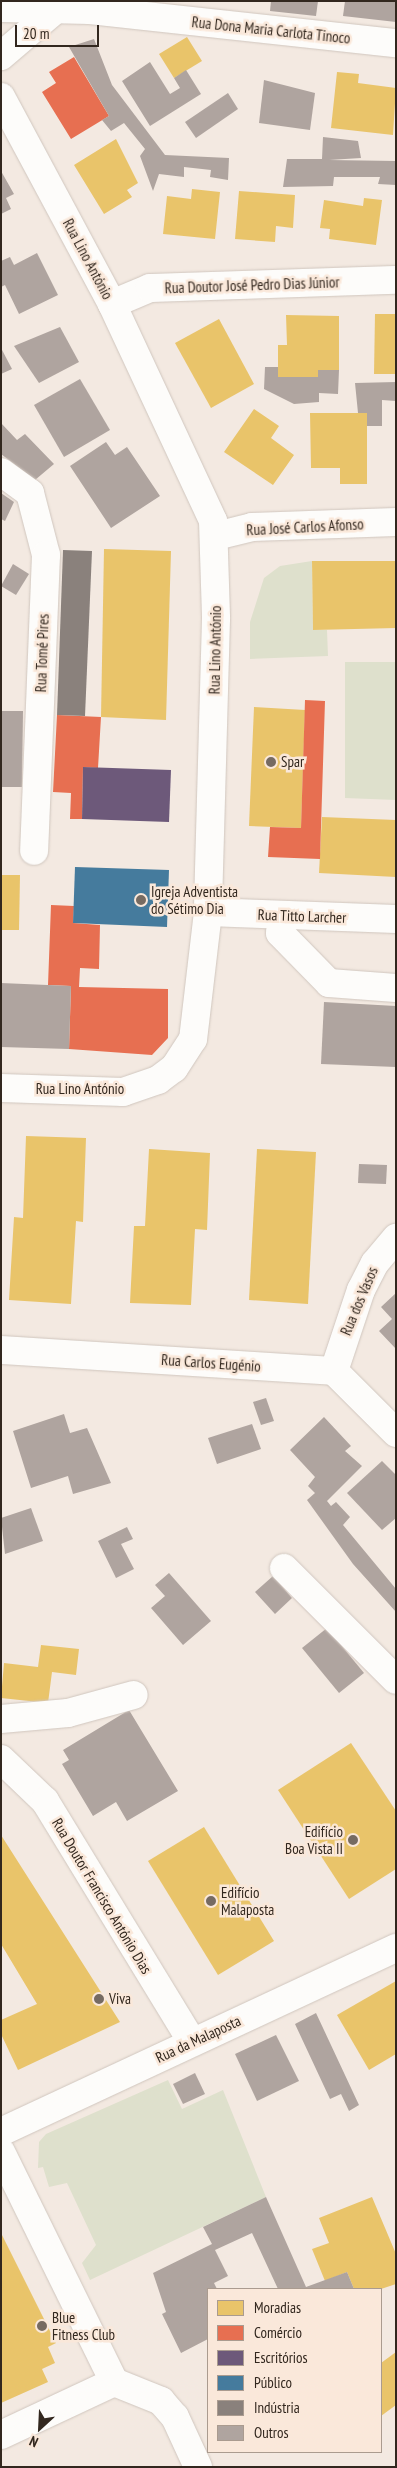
<!DOCTYPE html>
<meta charset="utf-8">
<style>
body{margin:0}
#map{position:relative;width:397px;height:2468px;overflow:hidden;background:#f3e9e1;font-family:"PT Sans Narrow",sans-serif}
div>[style]{position:absolute}
[style*='--x']{left:calc(var(--x)*1px);top:calc(var(--y)*1px);width:calc(var(--w)*1px);rotate:calc(var(--a)*1deg)}
.green>*{inset:0;background:#dee0cc}
.homes>*{inset:0;background:#e9c46a}
.shops>*{inset:0;background:#e76f51}
.offices>*{inset:0;background:#6d597a}
.public>*{inset:0;background:#457b9d}
.industry>*{inset:0;background:#8a817c}
.building>*{inset:0;background:#afa49f}
.roads{filter:drop-shadow(0 0 1px #d0c6be) drop-shadow(0 0 1px #d0c6be)}
.street>*{height:28px;margin:-14px;padding:0 14px;transform-origin:14px;border-radius:14px;background:#fdfcfa}
.secondary>*{height:28px;margin:-14px;padding:0 14px;transform-origin:14px;border-radius:14px;background:#fdfcfa}
.dots>*{width:14px;height:14px;translate:-50% -50%;box-sizing:border-box;border:2px solid #fae8da;border-radius:50%}
span{translate:-50% -50%;white-space:nowrap;text-align:center;line-height:1.15;-webkit-text-stroke:5px #fae8da;paint-order:stroke}
.street-label{font-size:15px;color:#32271e}
.poi-label{font-size:15px;color:#32271e}
.left{translate:0 -50%;text-align:left}
.right{translate:-100% -50%;text-align:right}
.frame{position:absolute;inset:0;border:2px solid #32271e;pointer-events:none}
.legend{position:absolute;left:207px;top:2288px;width:175px;height:165px;box-sizing:border-box;background:#fae8da;border:1px solid #aa9b8f;margin:0;padding:6px 9px;list-style:none;font-size:15px;color:#32271e}
.legend li{display:flex;align-items:center;gap:10px;height:25px}
.legend b{width:25px;border:1px solid #aa9b8f}
.north{position:absolute;left:15px;top:2403px;width:50px;height:50px;-webkit-text-stroke:4px #fae8da;paint-order:stroke;rotate:205deg;font-size:14px;font-weight:700;line-height:20px;text-align:center;color:#32271e}
.north::after{content:'';display:block;margin:auto;width:18px;height:22px;background:#32271e;clip-path:polygon(50% 0,100% 100%,50% 72%,0 100%)}
.scale{position:absolute;left:15px;top:25px;width:84px;height:22px;box-sizing:border-box;border:2px solid #32271e;border-top:0;padding-left:6px;font-size:15px;line-height:18px;white-space:nowrap;color:#32271e;-webkit-text-stroke:4px #fae8da;paint-order:stroke}
</style>
<div id="map">
<div class="green">
<div style="clip-path:polygon(312px 561px,313px 630px,327px 630px,328px 656px,250px 659px,250px 622px,264px 578px,280px 566px)"></div>
<div style="clip-path:polygon(345px 662px,396px 662px,396px 800px,345px 798px)"></div>
<div style="clip-path:polygon(168px 2080px,182px 2109px,223px 2090px,266px 2197px,90px 2280px,82px 2263px,96px 2245px,67px 2183px,49px 2187px,43px 2167px,38px 2168px,39px 2142px,46px 2134px)"></div>
</div>
<div class="homes">
<div style="clip-path:polygon(187px 37px,202px 61px,174px 78px,159px 54px)"></div>
<div style="clip-path:polygon(337px 72px,359px 74px,358px 83px,396px 88px,393px 135px,331px 128px)"></div>
<div style="clip-path:polygon(116px 139px,138px 183px,127px 190px,132px 197px,104px 214px,74px 165px)"></div>
<div style="clip-path:polygon(192px 189px,220px 192px,215px 239px,163px 234px,167px 196px,191px 199px)"></div>
<div style="clip-path:polygon(239px 191px,295px 195px,293px 228px,276px 226px,275px 242px,235px 239px)"></div>
<div style="clip-path:polygon(364px 198px,382px 200px,376px 245px,329px 239px,330px 229px,320px 228px,324px 200px,363px 206px)"></div>
<div style="clip-path:polygon(375px 314px,396px 314px,396px 374px,374px 374px)"></div>
<div style="clip-path:polygon(286px 315px,339px 316px,339px 370px,318px 370px,318px 377px,278px 377px,278px 345px,287px 345px)"></div>
<div style="clip-path:polygon(219px 319px,254px 384px,211px 408px,175px 343px)"></div>
<div style="clip-path:polygon(254px 409px,279px 426px,271px 438px,294px 455px,273px 485px,224px 452px)"></div>
<div style="clip-path:polygon(310px 413px,367px 413px,367px 484px,340px 484px,340px 468px,311px 468px)"></div>
<div style="clip-path:polygon(104px 549px,171px 551px,166px 720px,101px 717px)"></div>
<div style="clip-path:polygon(312px 561px,396px 561px,396px 628px,313px 630px)"></div>
<div style="clip-path:polygon(254px 707px,305px 710px,301px 828px,249px 826px)"></div>
<div style="clip-path:polygon(322px 817px,396px 820px,396px 877px,319px 873px)"></div>
<div style="clip-path:polygon(1px 875px,20px 875px,19px 930px,1px 930px)"></div>
<div style="clip-path:polygon(26px 1136px,86px 1138px,83px 1222px,76px 1221px,71px 1304px,9px 1300px,14px 1217px,23px 1218px)"></div>
<div style="clip-path:polygon(149px 1149px,210px 1153px,207px 1230px,195px 1229px,191px 1305px,130px 1303px,134px 1226px,145px 1226px)"></div>
<div style="clip-path:polygon(257px 1149px,316px 1152px,308px 1304px,249px 1300px)"></div>
<div style="clip-path:polygon(41px 1645px,79px 1649px,76px 1675px,52px 1672px,48px 1703px,1px 1698px,4px 1663px,38px 1667px)"></div>
<div style="clip-path:polygon(351px 1743px,396px 1811px,396px 1869px,349px 1899px,278px 1790px)"></div>
<div style="clip-path:polygon(204px 1827px,274px 1941px,218px 1975px,148px 1861px)"></div>
<div style="clip-path:polygon(1px 1835px,120px 2022px,18px 2070px,1px 2034px,1px 2020px,37px 2004px,1px 1944px)"></div>
<div style="clip-path:polygon(396px 1981px,396px 2054px,369px 2070px,337px 2015px)"></div>
<div style="clip-path:polygon(372px 2197px,396px 2254px,396px 2284px,381px 2289px,354px 2289px,347px 2272px,325px 2281px,312px 2249px,329px 2243px,319px 2218px)"></div>
<div style="clip-path:polygon(1px 2233px,56px 2343px,48px 2347px,55px 2363px,42px 2369px,48px 2382px,1px 2403px)"></div>
<div style="clip-path:polygon(396px 2352px,396px 2405px,381px 2416px,381px 2363px)"></div>
</div>
<div class="shops">
<div style="clip-path:polygon(74px 57px,109px 116px,71px 139px,42px 92px,56px 83px,49px 72px)"></div>
<div style="clip-path:polygon(305px 700px,325px 701px,320px 859px,268px 857px,270px 827px,301px 828px)"></div>
<div style="clip-path:polygon(57px 715px,101px 717px,98px 768px,83px 767px,82px 819px,70px 819px,71px 793px,53px 792px)"></div>
<div style="clip-path:polygon(51px 905px,74px 906px,73px 923px,100px 925px,99px 969px,80px 968px,79px 987px,168px 989px,168px 1038px,152px 1055px,69px 1049px,71px 986px,48px 985px)"></div>
</div>
<div class="offices">
<div style="clip-path:polygon(83px 767px,171px 770px,169px 822px,82px 819px)"></div>
</div>
<div class="public">
<div style="clip-path:polygon(75px 867px,169px 870px,167px 927px,73px 923px)"></div>
</div>
<div class="industry">
<div style="clip-path:polygon(63px 550px,92px 551px,85px 716px,57px 715px)"></div>
</div>
<div class="building">
<div style="clip-path:polygon(271px 1px,318px 1px,316px 16px,270px 11px)"></div>
<div style="clip-path:polygon(345px 1px,396px 1px,396px 22px,343px 16px)"></div>
<div style="clip-path:polygon(94px 39px,112px 85px,165px 155px,229px 158px,228px 180px,210px 177px,211px 170px,184px 167px,184px 177px,159px 174px,153px 191px,140px 156px,145px 149px,124px 123px,111px 131px,102px 120px,109px 116px,69px 47px)"></div>
<div style="clip-path:polygon(150px 62px,170px 94px,180px 88px,174px 78px,186px 70px,201px 94px,150px 126px,122px 81px)"></div>
<div style="clip-path:polygon(264px 80px,315px 93px,310px 130px,259px 123px)"></div>
<div style="clip-path:polygon(228px 93px,238px 109px,196px 138px,185px 122px)"></div>
<div style="clip-path:polygon(323px 137px,358px 141px,361px 158px,329px 160px,396px 161px,396px 185px,378px 184px,380px 177px,334px 177px,333px 186px,283px 187px,287px 159px,322px 159px)"></div>
<div style="clip-path:polygon(1px 171px,14px 194px,6px 198px,11px 209px,1px 214px)"></div>
<div style="clip-path:polygon(37px 253px,58px 295px,19px 314px,5px 285px,1px 287px,1px 261px,10px 257px,14px 265px)"></div>
<div style="clip-path:polygon(60px 327px,79px 362px,39px 383px,14px 346px)"></div>
<div style="clip-path:polygon(1px 348px,12px 369px,1px 374px)"></div>
<div style="clip-path:polygon(265px 367px,278px 367px,278px 377px,318px 377px,318px 370px,339px 370px,338px 394px,319px 393px,319px 402px,294px 404px,264px 389px)"></div>
<div style="clip-path:polygon(80px 379px,110px 430px,64px 457px,34px 405px)"></div>
<div style="clip-path:polygon(396px 382px,396px 401px,382px 400px,382px 426px,367px 426px,367px 413px,358px 413px,355px 383px)"></div>
<div style="clip-path:polygon(1px 423px,17px 440px,25px 434px,54px 464px,35px 480px,1px 454px)"></div>
<div style="clip-path:polygon(106px 442px,115px 455px,127px 447px,160px 496px,111px 528px,70px 466px)"></div>
<div style="clip-path:polygon(1px 493px,14px 502px,5px 521px,1px 519px)"></div>
<div style="clip-path:polygon(13px 564px,29px 574px,16px 595px,1px 586px)"></div>
<div style="clip-path:polygon(1px 711px,23px 711px,22px 787px,1px 787px)"></div>
<div style="clip-path:polygon(1px 983px,71px 986px,69px 1049px,1px 1047px)"></div>
<div style="clip-path:polygon(324px 1002px,396px 1006px,396px 1067px,321px 1064px)"></div>
<div style="clip-path:polygon(359px 1164px,387px 1165px,386px 1184px,358px 1183px)"></div>
<div style="clip-path:polygon(396px 1293px,396px 1349px,379px 1331px,392px 1319px,381px 1307px)"></div>
<div style="clip-path:polygon(266px 1398px,274px 1421px,261px 1425px,253px 1402px)"></div>
<div style="clip-path:polygon(64px 1414px,70px 1433px,87px 1428px,111px 1483px,73px 1494px,68px 1476px,31px 1488px,13px 1431px)"></div>
<div style="clip-path:polygon(324px 1417px,351px 1446px,345px 1451px,362px 1466px,327px 1501px,331px 1506px,336px 1502px,350px 1517px,343px 1525px,396px 1589px,396px 1612px,353px 1564px,307px 1500px,315px 1493px,308px 1486px,315px 1477px,290px 1450px)"></div>
<div style="clip-path:polygon(252px 1424px,261px 1449px,217px 1464px,208px 1438px)"></div>
<div style="clip-path:polygon(382px 1461px,396px 1475px,396px 1518px,382px 1530px,347px 1493px)"></div>
<div style="clip-path:polygon(31px 1508px,43px 1541px,5px 1554px,1px 1518px)"></div>
<div style="clip-path:polygon(127px 1527px,133px 1539px,121px 1544px,134px 1569px,116px 1578px,98px 1541px)"></div>
<div style="clip-path:polygon(169px 1573px,211px 1621px,183px 1645px,151px 1608px,165px 1596px,155px 1585px)"></div>
<div style="clip-path:polygon(273px 1576px,292px 1598px,275px 1614px,255px 1592px)"></div>
<div style="clip-path:polygon(327px 1628px,364px 1673px,339px 1693px,302px 1648px)"></div>
<div style="clip-path:polygon(129px 1710px,178px 1791px,127px 1821px,116px 1802px,93px 1816px,62px 1764px,69px 1760px,63px 1750px)"></div>
<div style="clip-path:polygon(316px 2013px,359px 2105px,349px 2111px,341px 2094px,330px 2099px,295px 2024px)"></div>
<div style="clip-path:polygon(276px 2035px,299px 2081px,257px 2101px,235px 2054px)"></div>
<div style="clip-path:polygon(195px 2073px,205px 2094px,183px 2104px,173px 2084px)"></div>
<div style="clip-path:polygon(266px 2197px,306px 2287px,347px 2272px,354px 2289px,278px 2289px,252px 2233px,215px 2250px,228px 2276px,214px 2283px,217px 2289px,208px 2289px,208px 2339px,181px 2353px,162px 2314px,166px 2312px,153px 2273px,212px 2244px,203px 2227px)"></div>
</div>
<div class="roads">
<div class="street">
<div style="--x:1;--y:8;--w:89;--a:1.3"></div>
<div style="--x:90;--y:10;--w:308;--a:6.2"></div>
<div style="--x:1;--y:56;--w:72;--a:-40.5"></div>
<div style="--x:1;--y:97;--w:235;--a:61.8"></div>
<div style="--x:112;--y:304;--w:239;--a:65"></div>
<div style="--x:213;--y:521;--w:98;--a:88.2"></div>
<div style="--x:216;--y:619;--w:293;--a:91.6"></div>
<div style="--x:208;--y:912;--w:128;--a:96.7"></div>
<div style="--x:193;--y:1039;--w:35;--a:123"></div>
<div style="--x:174;--y:1068;--w:20;--a:143"></div>
<div style="--x:158;--y:1080;--w:37;--a:161"></div>
<div style="--x:123;--y:1092;--w:122;--a:-178.1"></div>
<div style="--x:112;--y:304;--w:41;--a:-22.8"></div>
<div style="--x:150;--y:288;--w:246;--a:-1.9"></div>
<div style="--x:1;--y:472;--w:36;--a:36"></div>
<div style="--x:30;--y:493;--w:64;--a:75.5"></div>
<div style="--x:46;--y:555;--w:296;--a:92.3"></div>
<div style="--x:216;--y:536;--w:37;--a:-14"></div>
<div style="--x:252;--y:527;--w:144;--a:-2"></div>
<div style="--x:208;--y:912;--w:188;--a:2.1"></div>
<div style="--x:282;--y:915;--w:18;--a:96"></div>
<div style="--x:280;--y:933;--w:70;--a:45.6"></div>
<div style="--x:329;--y:983;--w:67;--a:4.3"></div>
<div style="--x:1;--y:1350;--w:334;--a:3.6"></div>
<div style="--x:334;--y:1371;--w:88;--a:45"></div>
<div style="--x:334;--y:1371;--w:85;--a:-71.6"></div>
<div style="--x:361;--y:1290;--w:30;--a:-63"></div>
<div style="--x:375;--y:1263;--w:33;--a:-50"></div>
<div style="--x:284;--y:1568;--w:158;--a:45"></div>
<div style="--x:1;--y:1719;--w:67;--a:-5.1"></div>
<div style="--x:68;--y:1713;--w:68;--a:-15.3"></div>
<div style="--x:1;--y:1759;--w:61;--a:43.7"></div>
<div style="--x:45;--y:1801;--w:282;--a:58.6"></div>
<div style="--x:1;--y:2152;--w:256;--a:63.8"></div>
<div style="--x:114;--y:2382;--w:51;--a:22"></div>
<div style="--x:161;--y:2401;--w:21;--a:49"></div>
<div style="--x:175;--y:2417;--w:55;--a:65.3"></div>
<div style="--x:1;--y:2435;--w:125;--a:-25.1"></div>
</div>
<div class="secondary">
<div style="--x:1;--y:2132;--w:436;--a:-25"></div>
</div>
</div>
<div class="dots">
<div style="left:271px;top:762px;background:#766b62"></div>
<div style="left:141px;top:900px;background:#766b62"></div>
<div style="left:353px;top:1840px;background:#766b62"></div>
<div style="left:211px;top:1901px;background:#766b62"></div>
<div style="left:99px;top:1999px;background:#766b62"></div>
<div style="left:42px;top:2326px;background:#766b62"></div>
</div>
<div class="street-label">
<span style="left:271px;top:30px;rotate:6deg">Rua Dona Maria Carlota Tinoco</span>
<span style="left:88px;top:259px;rotate:62deg">Rua Lino António</span>
<span style="left:252px;top:285px;rotate:-2deg">Rua Doutor José Pedro Dias Júnior</span>
<span style="left:305px;top:527px;rotate:-3deg">Rua José Carlos Afonso</span>
<span style="left:215px;top:650px;rotate:-89deg">Rua Lino António</span>
<span style="left:42px;top:653px;rotate:-88deg">Rua Tomé Pires</span>
<span style="left:302px;top:916px;rotate:2deg">Rua Titto Larcher</span>
<span style="left:80px;top:1089px">Rua Lino António</span>
<span style="left:359px;top:1301px;rotate:-67deg">Rua dos Vasos</span>
<span style="left:211px;top:1363px;rotate:4deg">Rua Carlos Eugénio</span>
<span style="left:102px;top:1896px;rotate:59deg">Rua Doutor Francisco António Dias</span>
<span style="left:198px;top:2039px;rotate:-25deg">Rua da Malaposta</span>
</div>
<div class="poi-label">
<span class="left" style="left:281px;top:762px">Spar</span>
<span class="left" style="left:151px;top:900px">Igreja Adventista<br>do Sétimo Dia</span>
<span class="right" style="left:343px;top:1840px">Edifício<br>Boa Vista II</span>
<span class="left" style="left:221px;top:1901px">Edifício<br>Malaposta</span>
<span class="left" style="left:109px;top:1999px">Viva</span>
<span class="left" style="left:52px;top:2326px">Blue<br>Fitness Club</span>
</div>
<div class="frame"></div>
<ul class="legend">
<li><b style="height:14px;background:#e9c46a"></b>Moradias</li>
<li><b style="height:14px;background:#e76f51"></b>Comércio</li>
<li><b style="height:14px;background:#6d597a"></b>Escritórios</li>
<li><b style="height:14px;background:#457b9d"></b>Público</li>
<li><b style="height:14px;background:#8a817c"></b>Indústria</li>
<li><b style="height:14px;background:#afa49f"></b>Outros</li>
</ul>
<div class="north">N</div>
<div class="scale">20 m</div>
</div>
